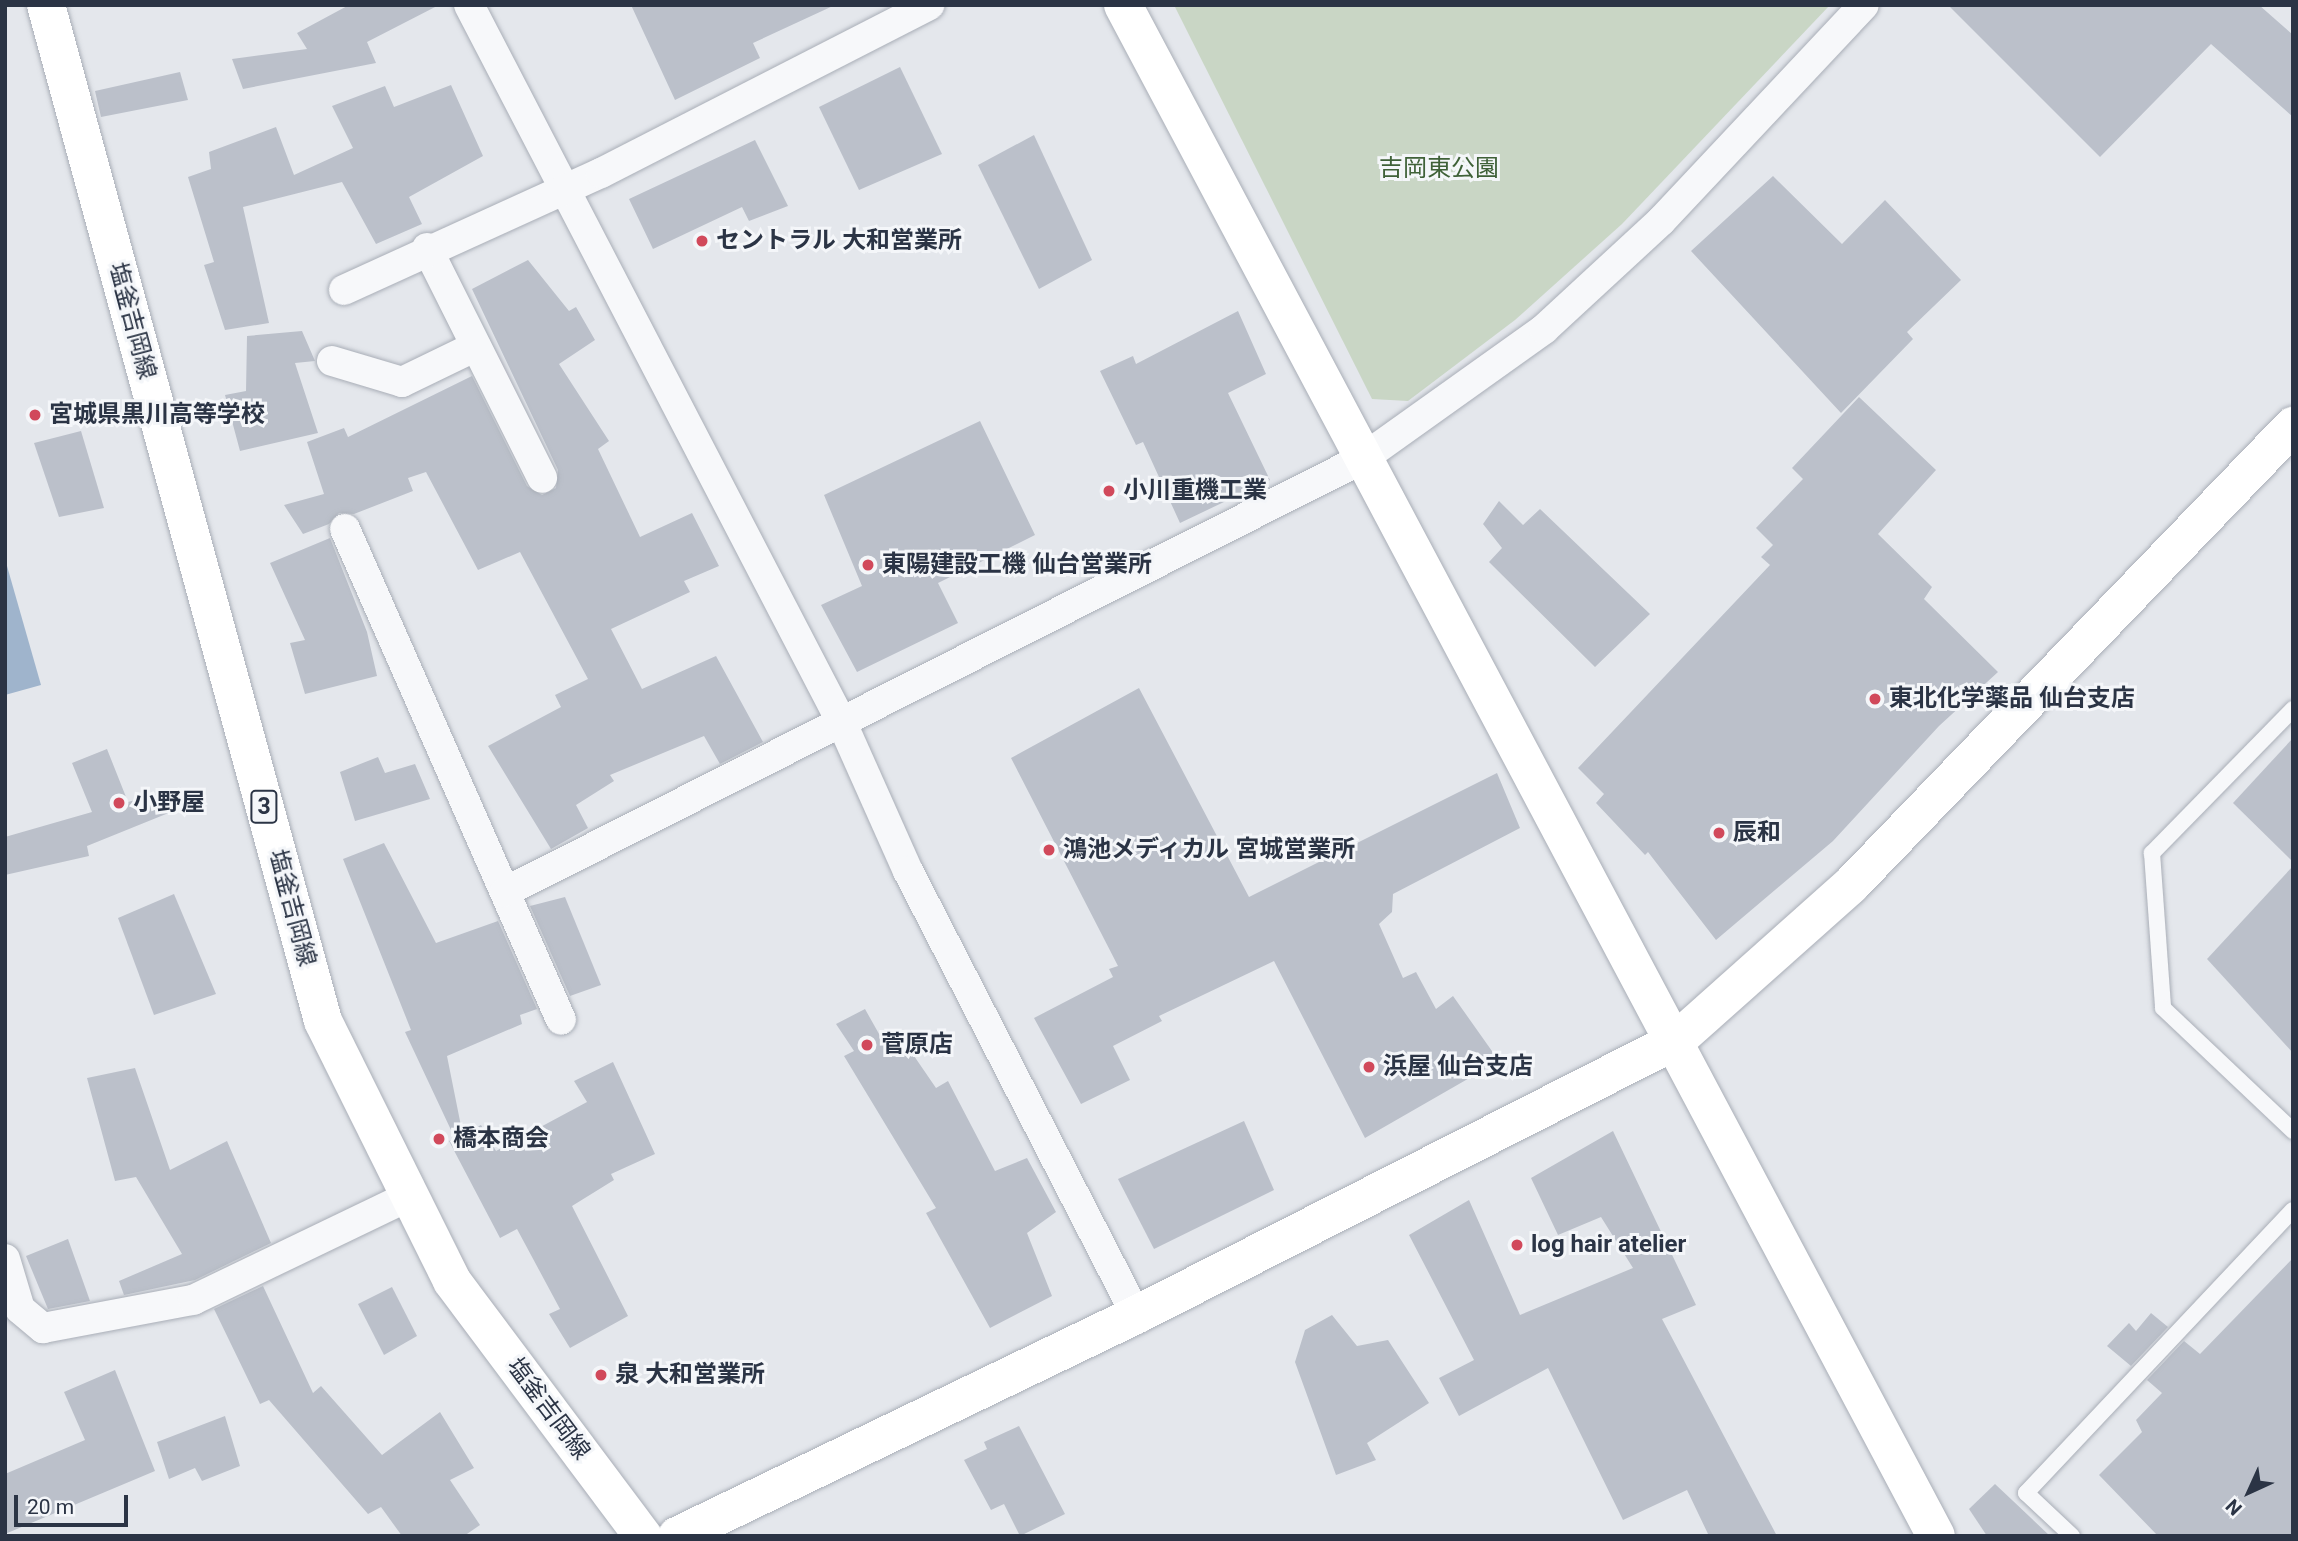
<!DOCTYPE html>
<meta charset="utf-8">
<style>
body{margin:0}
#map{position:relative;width:2298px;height:1541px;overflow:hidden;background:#e4e7ec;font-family:Roboto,"Noto Sans JP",sans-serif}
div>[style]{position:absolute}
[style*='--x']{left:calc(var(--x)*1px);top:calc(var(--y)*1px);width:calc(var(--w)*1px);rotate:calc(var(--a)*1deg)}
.green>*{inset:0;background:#c9d6c5}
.water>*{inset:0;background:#9fb4cc}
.building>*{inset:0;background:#bbc0ca}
.roads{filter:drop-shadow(0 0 2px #a9aeb7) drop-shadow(0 0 2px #a9aeb7)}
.lane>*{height:16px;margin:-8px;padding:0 8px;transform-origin:8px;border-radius:8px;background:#f7f8fa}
.street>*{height:30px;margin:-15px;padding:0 15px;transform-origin:15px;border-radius:15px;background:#f7f8fa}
.secondary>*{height:38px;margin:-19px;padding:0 19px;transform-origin:19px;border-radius:19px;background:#fff}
.primary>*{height:38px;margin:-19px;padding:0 19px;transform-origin:19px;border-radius:19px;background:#fff}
.dots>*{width:19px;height:19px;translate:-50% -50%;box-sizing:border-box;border:4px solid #f4f6f9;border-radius:50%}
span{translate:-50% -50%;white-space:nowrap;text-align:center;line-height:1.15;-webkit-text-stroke:6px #f4f6f9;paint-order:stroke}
.shield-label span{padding:2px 5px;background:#f4f6f9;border:2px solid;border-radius:5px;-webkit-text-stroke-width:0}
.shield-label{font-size:23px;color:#2b3445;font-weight:700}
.park-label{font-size:24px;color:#3f6138}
.poi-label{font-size:24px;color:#2b3445;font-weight:700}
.left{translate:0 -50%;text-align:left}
.street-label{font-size:24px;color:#2b3445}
.frame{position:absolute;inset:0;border:7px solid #2b3445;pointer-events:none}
.north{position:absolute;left:2214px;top:1457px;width:70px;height:70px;-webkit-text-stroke:5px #f4f6f9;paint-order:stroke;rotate:225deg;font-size:19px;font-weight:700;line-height:28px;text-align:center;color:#2b3445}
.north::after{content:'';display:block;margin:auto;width:24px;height:32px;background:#2b3445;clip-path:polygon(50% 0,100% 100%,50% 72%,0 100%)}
.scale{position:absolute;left:14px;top:1495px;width:114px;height:32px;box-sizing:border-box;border:4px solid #2b3445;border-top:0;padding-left:9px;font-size:21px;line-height:24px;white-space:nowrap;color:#2b3445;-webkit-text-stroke:5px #f4f6f9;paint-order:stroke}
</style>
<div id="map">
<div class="green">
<div style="clip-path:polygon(1174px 5px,1830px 5px,1622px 224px,1515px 320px,1408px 401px,1372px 399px)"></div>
</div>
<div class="water">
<div style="clip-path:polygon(5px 559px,41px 685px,5px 695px)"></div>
</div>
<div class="building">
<div style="clip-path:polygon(349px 5px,439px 5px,367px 42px,376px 63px,243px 89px,232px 59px,307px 49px,297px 33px)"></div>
<div style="clip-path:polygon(631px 5px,835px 5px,753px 43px,760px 58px,675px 100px)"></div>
<div style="clip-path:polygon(1948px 5px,2259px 5px,2293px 35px,2293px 117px,2211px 44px,2100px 157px)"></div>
<div style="clip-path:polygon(900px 67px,942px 154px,859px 190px,819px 107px)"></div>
<div style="clip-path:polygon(180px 72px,188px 100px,101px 117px,95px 91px)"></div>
<div style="clip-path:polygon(451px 85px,483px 156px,409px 197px,422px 224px,376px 244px,342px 182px,243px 207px,269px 323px,225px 330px,204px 265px,214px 262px,188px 177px,211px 169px,209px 152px,276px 127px,294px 175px,353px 148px,332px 106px,385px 86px,394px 107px)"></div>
<div style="clip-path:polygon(1034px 135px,1092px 260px,1039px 289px,978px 165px)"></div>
<div style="clip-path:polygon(755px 140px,788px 206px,749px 221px,742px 207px,653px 249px,629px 199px)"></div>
<div style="clip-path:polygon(1773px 176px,1842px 244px,1885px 200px,1961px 280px,1907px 332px,1913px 339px,1841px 413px,1691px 251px)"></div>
<div style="clip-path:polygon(528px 260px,569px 311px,576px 307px,595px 340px,559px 364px,609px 441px,598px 449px,640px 537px,692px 513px,719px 566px,684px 581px,690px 592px,611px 629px,642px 689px,716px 656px,763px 742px,720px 764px,704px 736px,610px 775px,614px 781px,576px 805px,588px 828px,551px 849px,488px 746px,561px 707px,555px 695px,588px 679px,520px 552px,478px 570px,426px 472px,408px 478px,413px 491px,354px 514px,339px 513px,329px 524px,303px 534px,284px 505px,324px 494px,307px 442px,344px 428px,348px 437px,472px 376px,527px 486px,542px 495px,556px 488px,558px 470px,472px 289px)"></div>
<div style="clip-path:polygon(1238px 311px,1266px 374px,1228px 393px,1270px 480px,1180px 523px,1143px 442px,1136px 445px,1100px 371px,1133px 356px,1136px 364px)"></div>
<div style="clip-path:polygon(302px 331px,315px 361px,295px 363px,318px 433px,240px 451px,225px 395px,246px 391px,247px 336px)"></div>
<div style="clip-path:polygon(1859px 397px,1936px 470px,1878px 534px,1932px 587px,1924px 599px,1998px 672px,1939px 726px,1833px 841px,1716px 940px,1648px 852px,1645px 855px,1596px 803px,1604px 794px,1578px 768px,1770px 565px,1761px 557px,1773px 545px,1756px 528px,1803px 479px,1792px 468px)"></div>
<div style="clip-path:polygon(980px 421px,1035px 535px,938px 583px,958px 623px,857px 672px,821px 605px,862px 586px,824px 495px)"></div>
<div style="clip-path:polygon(81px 431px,104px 508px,59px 517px,34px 443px)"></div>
<div style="clip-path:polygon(1499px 501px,1523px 525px,1540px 509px,1650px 614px,1595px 667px,1489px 562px,1502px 548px,1483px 524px)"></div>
<div style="clip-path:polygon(330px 538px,367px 632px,377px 676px,305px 694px,290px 643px,305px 640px,270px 563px)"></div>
<div style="clip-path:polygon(1139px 688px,1249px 897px,1497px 773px,1520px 828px,1393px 894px,1392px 912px,1379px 924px,1403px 978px,1416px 972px,1436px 1009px,1453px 996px,1499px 1061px,1365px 1138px,1274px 961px,1159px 1016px,1162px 1021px,1113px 1046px,1130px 1080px,1081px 1104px,1034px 1018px,1113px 977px,1109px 969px,1118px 966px,1011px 758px)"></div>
<div style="clip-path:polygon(2293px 738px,2293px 862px,2233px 803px)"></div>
<div style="clip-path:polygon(107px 749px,128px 802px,164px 792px,171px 812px,87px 846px,89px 856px,5px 875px,5px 837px,92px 812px,72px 763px)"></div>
<div style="clip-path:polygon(378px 757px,385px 773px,415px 764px,430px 799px,355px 821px,340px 772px)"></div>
<div style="clip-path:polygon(384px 843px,436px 943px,498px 921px,537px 1009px,520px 1015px,522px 1024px,447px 1056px,461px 1126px,451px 1130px,405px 1032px,411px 1030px,343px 859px)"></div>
<div style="clip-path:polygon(2293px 866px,2293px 1053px,2207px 959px)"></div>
<div style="clip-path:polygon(174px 894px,216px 994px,154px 1015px,118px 918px)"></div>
<div style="clip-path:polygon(565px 897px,601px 985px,570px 996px,530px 906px)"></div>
<div style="clip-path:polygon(865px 1009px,883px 1041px,899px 1034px,936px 1088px,948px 1081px,995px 1171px,1027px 1158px,1056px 1212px,1027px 1233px,1052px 1296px,990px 1328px,926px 1213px,936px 1208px,844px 1056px,854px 1051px,836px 1024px)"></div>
<div style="clip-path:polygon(613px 1062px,655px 1154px,611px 1174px,614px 1180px,572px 1206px,628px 1316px,570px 1348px,549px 1314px,560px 1309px,517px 1229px,500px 1238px,449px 1141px,481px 1125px,496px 1151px,587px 1102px,574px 1081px)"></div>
<div style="clip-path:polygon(135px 1068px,170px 1170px,227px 1141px,271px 1243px,195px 1280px,124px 1295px,119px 1281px,182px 1254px,136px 1177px,115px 1181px,87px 1078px)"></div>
<div style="clip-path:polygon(1244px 1121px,1274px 1190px,1154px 1249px,1118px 1179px)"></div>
<div style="clip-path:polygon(1613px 1131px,1696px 1305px,1662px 1319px,1777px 1536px,1709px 1536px,1687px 1490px,1623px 1520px,1548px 1368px,1459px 1416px,1439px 1378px,1474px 1360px,1409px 1235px,1469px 1200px,1520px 1315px,1633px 1268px,1601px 1217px,1558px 1235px,1531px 1178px)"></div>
<div style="clip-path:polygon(68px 1239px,90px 1301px,48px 1309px,26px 1256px)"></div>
<div style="clip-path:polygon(2293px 1258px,2293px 1536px,2158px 1536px,2099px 1475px,2142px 1432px,2136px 1420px,2162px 1393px,2147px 1380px,2184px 1341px,2200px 1354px)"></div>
<div style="clip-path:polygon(263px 1286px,313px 1393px,321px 1386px,382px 1455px,440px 1412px,474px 1468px,450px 1480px,480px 1525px,464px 1536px,402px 1536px,381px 1507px,368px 1514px,269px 1400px,260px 1404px,214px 1309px)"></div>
<div style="clip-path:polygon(392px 1287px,417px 1336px,384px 1355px,358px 1304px)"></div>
<div style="clip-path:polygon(2151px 1313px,2168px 1327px,2131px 1366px,2107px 1346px,2129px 1323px,2136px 1331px)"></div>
<div style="clip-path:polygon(1332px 1315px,1357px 1346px,1388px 1340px,1429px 1403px,1367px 1443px,1376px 1460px,1336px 1475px,1295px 1362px,1305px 1330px)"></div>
<div style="clip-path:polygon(115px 1370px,155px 1471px,5px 1534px,5px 1474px,85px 1440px,64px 1392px)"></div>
<div style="clip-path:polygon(225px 1416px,240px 1466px,202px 1481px,195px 1468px,169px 1479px,157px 1442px)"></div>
<div style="clip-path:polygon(1019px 1426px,1065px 1514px,1020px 1536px,1004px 1504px,991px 1510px,964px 1460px,987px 1449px,984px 1442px)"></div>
<div style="clip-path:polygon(1995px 1484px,2050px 1536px,1987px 1536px,1969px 1509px)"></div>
</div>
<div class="roads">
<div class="lane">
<div style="--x:2293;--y:709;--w:202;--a:134.4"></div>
<div style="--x:2152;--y:853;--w:155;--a:85.9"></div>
<div style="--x:2163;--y:1008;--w:179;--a:43.4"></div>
<div style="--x:2072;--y:1536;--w:63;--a:-136.9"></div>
<div style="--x:2026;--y:1493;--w:389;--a:-46.7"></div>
</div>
<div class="street">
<div style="--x:469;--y:5;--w:809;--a:62.55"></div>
<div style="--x:842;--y:723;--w:162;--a:66"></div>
<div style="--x:908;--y:871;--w:499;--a:62.8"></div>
<div style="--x:427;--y:248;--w:257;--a:63.4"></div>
<div style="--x:344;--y:290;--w:282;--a:-24.5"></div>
<div style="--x:601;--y:173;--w:369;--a:-27.1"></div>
<div style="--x:332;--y:361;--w:73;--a:16.7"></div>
<div style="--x:402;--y:382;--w:82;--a:-25.9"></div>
<div style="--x:345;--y:529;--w:536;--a:66.25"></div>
<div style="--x:505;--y:892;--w:960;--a:-26.81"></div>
<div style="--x:1362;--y:459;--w:224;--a:-35.5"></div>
<div style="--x:1544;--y:329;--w:159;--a:-42.7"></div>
<div style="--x:1661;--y:221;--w:296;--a:-46.8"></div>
<div style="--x:5;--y:1259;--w:52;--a:73.3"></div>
<div style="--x:20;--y:1309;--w:30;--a:40"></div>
<div style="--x:43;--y:1328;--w:153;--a:-10.6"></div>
<div style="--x:193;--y:1300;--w:240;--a:-25.7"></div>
</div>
<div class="secondary">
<div style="--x:1123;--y:5;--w:1733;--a:62.03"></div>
<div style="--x:677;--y:1536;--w:509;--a:-25.71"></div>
<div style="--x:1136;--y:1315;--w:607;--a:-26.95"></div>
<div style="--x:1677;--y:1040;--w:232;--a:-41.7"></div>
<div style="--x:1850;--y:886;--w:639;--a:-46.08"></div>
</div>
<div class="primary">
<div style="--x:46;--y:5;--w:1053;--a:74.75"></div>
<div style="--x:323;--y:1021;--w:290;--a:63.6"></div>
<div style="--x:452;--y:1281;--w:319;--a:53.2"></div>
</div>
</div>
<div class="dots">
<div style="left:702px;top:241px;background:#d1495b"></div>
<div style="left:35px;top:415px;background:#d1495b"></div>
<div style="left:1109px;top:491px;background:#d1495b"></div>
<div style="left:868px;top:565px;background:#d1495b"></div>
<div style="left:1875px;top:699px;background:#d1495b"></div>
<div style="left:119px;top:803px;background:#d1495b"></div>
<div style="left:1719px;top:833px;background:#d1495b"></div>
<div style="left:1049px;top:850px;background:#d1495b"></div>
<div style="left:867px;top:1045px;background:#d1495b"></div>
<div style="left:1369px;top:1067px;background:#d1495b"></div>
<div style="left:439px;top:1139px;background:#d1495b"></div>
<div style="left:1517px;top:1245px;background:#d1495b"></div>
<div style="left:601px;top:1375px;background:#d1495b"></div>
</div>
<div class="shield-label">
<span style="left:264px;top:807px">3</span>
</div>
<div class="park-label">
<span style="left:1439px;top:169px">吉岡東公園</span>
</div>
<div class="poi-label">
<span class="left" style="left:716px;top:241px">セントラル 大和営業所</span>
<span class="left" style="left:49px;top:415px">宮城県黒川高等学校</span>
<span class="left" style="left:1123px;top:491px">小川重機工業</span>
<span class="left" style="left:882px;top:565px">東陽建設工機 仙台営業所</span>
<span class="left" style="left:1889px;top:699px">東北化学薬品 仙台支店</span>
<span class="left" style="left:133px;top:803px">小野屋</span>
<span class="left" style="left:1733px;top:833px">辰和</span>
<span class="left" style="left:1063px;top:850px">鴻池メディカル 宮城営業所</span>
<span class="left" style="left:881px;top:1045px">菅原店</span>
<span class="left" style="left:1383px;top:1067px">浜屋 仙台支店</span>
<span class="left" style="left:453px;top:1139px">橋本商会</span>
<span class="left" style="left:1531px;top:1245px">log hair atelier</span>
<span class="left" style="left:615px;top:1375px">泉 大和営業所</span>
</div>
<div class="street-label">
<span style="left:132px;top:321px;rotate:75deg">塩釜吉岡線</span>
<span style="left:292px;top:908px;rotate:75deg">塩釜吉岡線</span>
<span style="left:548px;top:1409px;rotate:53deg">塩釜吉岡線</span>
</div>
<div class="frame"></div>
<div class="north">N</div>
<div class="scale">20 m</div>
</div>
